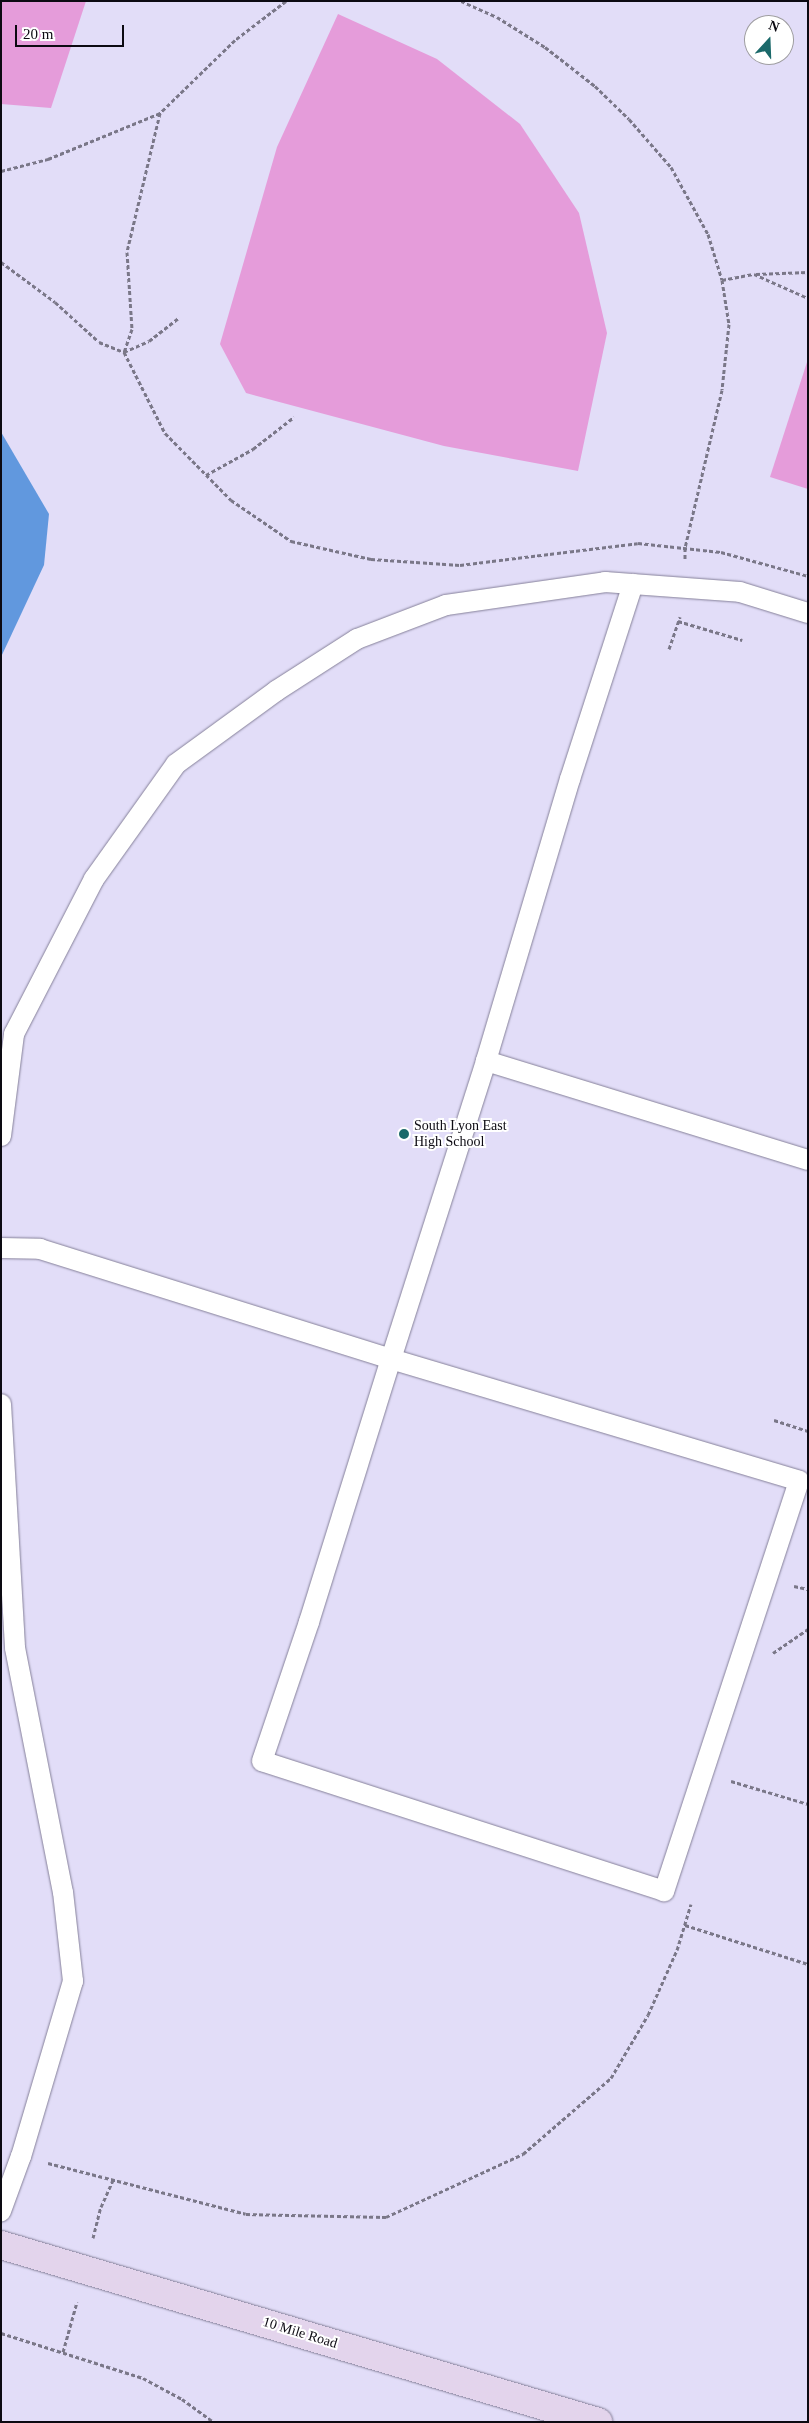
<!DOCTYPE html>
<style>
body{margin:0}
#map{position:relative;width:809px;height:2423px;overflow:hidden;background:#e2ddf8;font-family:"Times New Roman",serif}
div>[style]{position:absolute}
[style*='--x']{left:calc(var(--x)*1px);top:calc(var(--y)*1px);width:calc(var(--w)*1px);rotate:calc(var(--a)*1deg)}
.green>*{inset:0;background:#e59cda}
.water>*{inset:0;background:#6198de}
.path>*{height:3px;margin-top:-1.5px;transform-origin:0;background:repeating-linear-gradient(90deg,#7a7788 0 4px,transparent 0 6.5px)}
.roads{filter:drop-shadow(0 0 1px #858099) drop-shadow(0 0 1px #858099)}
.service>*{height:20px;margin:-10px;padding:0 10px;transform-origin:10px;border-radius:10px;background:#fff}
.secondary>*{height:28px;margin:-14px;padding:0 14px;transform-origin:14px;border-radius:14px;background:#e3d4ec}
.dots>*{width:14px;height:14px;translate:-50% -50%;box-sizing:border-box;border:2px solid #fff;border-radius:50%}
span{translate:-50% -50%;white-space:nowrap;text-align:center;line-height:1.15;-webkit-text-stroke:4px #fff;paint-order:stroke}
.poi-label{font-size:14px;color:#0c0a12}
.left{translate:0 -50%;text-align:left}
.street-label{font-size:14px;color:#0c0a12}
.frame{position:absolute;inset:0;border:2px solid #0c0a12;pointer-events:none}
.north{position:absolute;left:744px;top:15px;width:50px;height:50px;box-sizing:border-box;background:#fff;border:1px solid #9e9da0;border-radius:50%;rotate:20deg;font-size:14px;font-weight:700;line-height:20px;text-align:center;color:#0c0a12}
.north::after{content:'';display:block;margin:auto;width:18px;height:22px;background:#1b696a;clip-path:polygon(50% 0,100% 100%,50% 72%,0 100%)}
.scale{position:absolute;left:15px;top:25px;width:109px;height:22px;box-sizing:border-box;border:2px solid #0c0a12;border-top:0;padding-left:6px;font-size:15px;line-height:18px;white-space:nowrap;color:#0c0a12;-webkit-text-stroke:4px #fff;paint-order:stroke}
</style>
<div id="map">
<div class="green">
<div style="clip-path:polygon(1px 1px,86px 1px,51px 108px,1px 104px)"></div>
<div style="clip-path:polygon(338px 14px,437px 59px,520px 124px,579px 213px,607px 333px,578px 471px,444px 446px,246px 393px,220px 344px,277px 147px)"></div>
<div style="clip-path:polygon(808px 359px,808px 489px,770px 477px)"></div>
</div>
<div class="water">
<div style="clip-path:polygon(1px 432px,49px 514px,44px 565px,1px 657px)"></div>
</div>
<div class="path">
<div style="--x:286;--y:1;--w:64;--a:142.6"></div>
<div style="--x:235;--y:40;--w:105;--a:135.8"></div>
<div style="--x:160;--y:113;--w:143;--a:103.4"></div>
<div style="--x:127;--y:252;--w:77;--a:86.3"></div>
<div style="--x:132;--y:329;--w:24;--a:109"></div>
<div style="--x:124;--y:352;--w:91;--a:63.2"></div>
<div style="--x:165;--y:433;--w:94;--a:45.4"></div>
<div style="--x:231;--y:500;--w:73;--a:34.3"></div>
<div style="--x:291;--y:541;--w:82;--a:12.7"></div>
<div style="--x:371;--y:559;--w:89;--a:3.9"></div>
<div style="--x:460;--y:565;--w:179;--a:-7"></div>
<div style="--x:638;--y:543;--w:83;--a:6.2"></div>
<div style="--x:721;--y:552;--w:90;--a:15.4"></div>
<div style="--x:461;--y:1;--w:39;--a:24"></div>
<div style="--x:497;--y:17;--w:57;--a:32"></div>
<div style="--x:545;--y:47;--w:63;--a:38"></div>
<div style="--x:595;--y:86;--w:47;--a:44.1"></div>
<div style="--x:629;--y:119;--w:64;--a:48.8"></div>
<div style="--x:671;--y:167;--w:77;--a:61.1"></div>
<div style="--x:708;--y:234;--w:48;--a:73.1"></div>
<div style="--x:722;--y:280;--w:45;--a:81"></div>
<div style="--x:729;--y:324;--w:66;--a:96.1"></div>
<div style="--x:722;--y:390;--w:162;--a:103.2"></div>
<div style="--x:685;--y:548;--w:11;--a:90"></div>
<div style="--x:1;--y:171;--w:49;--a:-14.3"></div>
<div style="--x:48;--y:159;--w:121;--a:-22.3"></div>
<div style="--x:1;--y:262;--w:67;--a:36.5"></div>
<div style="--x:55;--y:302;--w:59;--a:42.3"></div>
<div style="--x:99;--y:342;--w:27;--a:22"></div>
<div style="--x:124;--y:352;--w:27;--a:-24"></div>
<div style="--x:149;--y:341;--w:37;--a:-38"></div>
<div style="--x:756;--y:274;--w:52;--a:-2.2"></div>
<div style="--x:722;--y:280;--w:33;--a:-11"></div>
<div style="--x:754;--y:274;--w:59;--a:24"></div>
<div style="--x:206;--y:475;--w:54;--a:-29"></div>
<div style="--x:253;--y:449;--w:52;--a:-38"></div>
<div style="--x:678;--y:621;--w:67;--a:16.5"></div>
<div style="--x:669;--y:649;--w:34;--a:-71"></div>
<div style="--x:774;--y:1420;--w:36;--a:18"></div>
<div style="--x:794;--y:1586;--w:14;--a:12"></div>
<div style="--x:773;--y:1653;--w:42;--a:-34.4"></div>
<div style="--x:731;--y:1781;--w:80;--a:16.6"></div>
<div style="--x:685;--y:1925;--w:129;--a:17.6"></div>
<div style="--x:48;--y:2163;--w:204;--a:14.4"></div>
<div style="--x:246;--y:2214;--w:140;--a:1.2"></div>
<div style="--x:386;--y:2217;--w:151;--a:-24.7"></div>
<div style="--x:523;--y:2154;--w:116;--a:-40.8"></div>
<div style="--x:611;--y:2078;--w:73;--a:-59.6"></div>
<div style="--x:648;--y:2015;--w:71;--a:-66"></div>
<div style="--x:677;--y:1950;--w:48;--a:-73.1"></div>
<div style="--x:93;--y:2238;--w:32;--a:-76"></div>
<div style="--x:101;--y:2207;--w:30;--a:-66"></div>
<div style="--x:1;--y:2333;--w:149;--a:17.6"></div>
<div style="--x:143;--y:2378;--w:44;--a:28.3"></div>
<div style="--x:182;--y:2399;--w:39;--a:36"></div>
<div style="--x:63;--y:2352;--w:52;--a:-74.4"></div>
</div>
<div class="roads">
<div class="service">
<div style="--x:633;--y:584;--w:205;--a:107.9"></div>
<div style="--x:570;--y:779;--w:294;--a:106.6"></div>
<div style="--x:486;--y:1061;--w:337;--a:17.1"></div>
<div style="--x:1;--y:1136;--w:103;--a:-82.7"></div>
<div style="--x:14;--y:1034;--w:174;--a:-62.7"></div>
<div style="--x:94;--y:879;--w:141;--a:-54.5"></div>
<div style="--x:176;--y:764;--w:124;--a:-36.1"></div>
<div style="--x:276;--y:691;--w:96;--a:-32.7"></div>
<div style="--x:357;--y:639;--w:95;--a:-20.9"></div>
<div style="--x:446;--y:605;--w:161;--a:-8.2"></div>
<div style="--x:605;--y:582;--w:135;--a:4.2"></div>
<div style="--x:740;--y:592;--w:71;--a:17.2"></div>
<div style="--x:1;--y:1248;--w:39;--a:1"></div>
<div style="--x:40;--y:1249;--w:368;--a:17.4"></div>
<div style="--x:391;--y:1359;--w:313;--a:-72.3"></div>
<div style="--x:391;--y:1359;--w:426;--a:16.6"></div>
<div style="--x:799;--y:1481;--w:432;--a:108.2"></div>
<div style="--x:664;--y:1891;--w:422;--a:-162.1"></div>
<div style="--x:262;--y:1761;--w:147;--a:-71.3"></div>
<div style="--x:309;--y:1622;--w:275;--a:-72.7"></div>
<div style="--x:1;--y:1404;--w:244;--a:86.7"></div>
<div style="--x:15;--y:1648;--w:249;--a:78.9"></div>
<div style="--x:63;--y:1892;--w:90;--a:83.6"></div>
<div style="--x:73;--y:1981;--w:183;--a:106.5"></div>
<div style="--x:21;--y:2156;--w:59;--a:110"></div>
</div>
<div class="secondary">
<div style="--x:1;--y:2245;--w:623;--a:16.51"></div>
</div>
</div>
<div class="dots">
<div style="left:404px;top:1134px;background:#1b696a"></div>
</div>
<div class="poi-label">
<span class="left" style="left:414px;top:1134px">South Lyon East<br>High School</span>
</div>
<div class="street-label">
<span style="left:300px;top:2333px;rotate:17deg">10 Mile Road</span>
</div>
<div class="frame"></div>
<div class="north">N</div>
<div class="scale">20 m</div>
</div>
